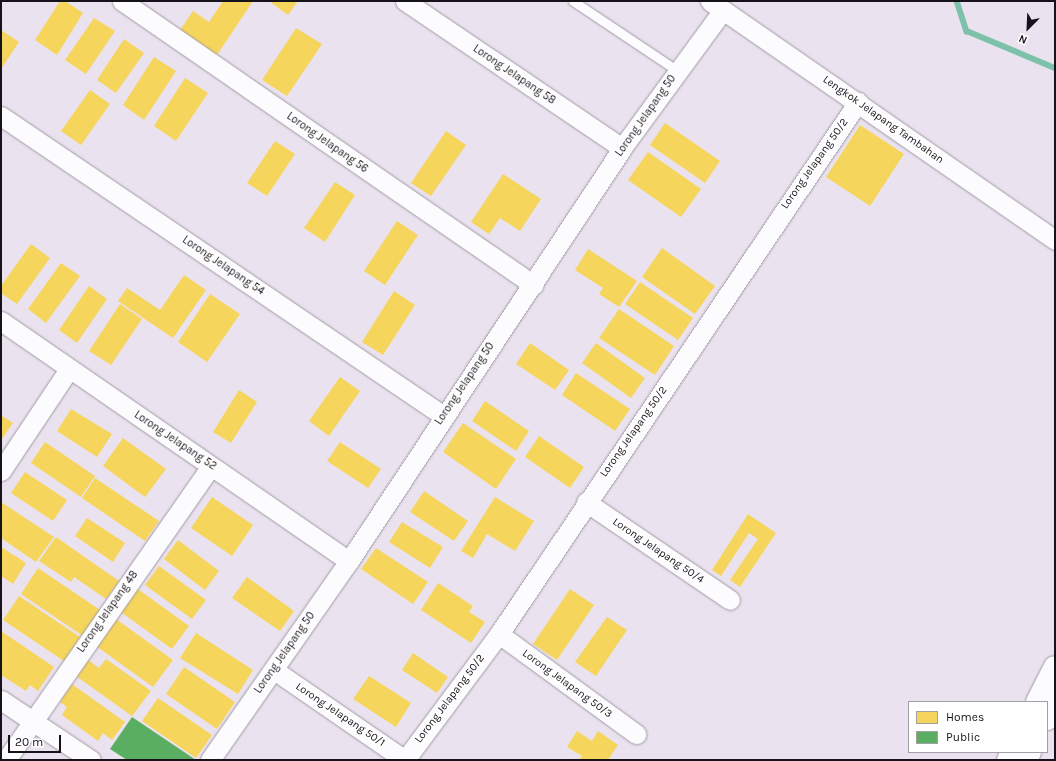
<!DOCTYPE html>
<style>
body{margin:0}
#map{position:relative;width:1056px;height:761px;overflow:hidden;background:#ebe2ef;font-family:Karla,sans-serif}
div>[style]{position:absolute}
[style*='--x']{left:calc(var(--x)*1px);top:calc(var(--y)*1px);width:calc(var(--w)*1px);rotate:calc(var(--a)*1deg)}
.homes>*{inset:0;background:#f6d55c}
.public>*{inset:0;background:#5aae61}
.stream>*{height:5.5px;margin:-2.75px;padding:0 2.75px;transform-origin:2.75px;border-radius:2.75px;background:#7ec1aa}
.roads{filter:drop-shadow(0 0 1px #a19ba5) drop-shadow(0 0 1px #a19ba5)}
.service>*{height:9px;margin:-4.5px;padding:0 4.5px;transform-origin:4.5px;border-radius:4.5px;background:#fcfbfd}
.minor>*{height:19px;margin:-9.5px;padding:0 9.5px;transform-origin:9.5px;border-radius:9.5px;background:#fcfbfd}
.trunk>*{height:22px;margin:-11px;padding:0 11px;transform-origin:11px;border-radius:11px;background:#fcfbfd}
span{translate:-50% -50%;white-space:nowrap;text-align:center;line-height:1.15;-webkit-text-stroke:4px #fff;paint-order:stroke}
.street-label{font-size:11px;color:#17121a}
.frame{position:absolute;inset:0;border:2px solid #17121a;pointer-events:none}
.legend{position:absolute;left:908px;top:701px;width:140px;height:52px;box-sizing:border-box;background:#fff;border:1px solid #a2a0a3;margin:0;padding:5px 7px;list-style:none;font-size:12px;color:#17121a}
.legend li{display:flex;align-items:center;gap:8px;height:20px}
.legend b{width:20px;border:1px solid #a2a0a3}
.north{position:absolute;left:1008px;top:8px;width:40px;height:40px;-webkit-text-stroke:3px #fff;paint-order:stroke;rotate:204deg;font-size:11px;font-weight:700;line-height:16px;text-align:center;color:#17121a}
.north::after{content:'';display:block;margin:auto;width:14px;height:18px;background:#17121a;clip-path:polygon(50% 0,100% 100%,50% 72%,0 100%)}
.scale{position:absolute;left:8px;top:735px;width:53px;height:18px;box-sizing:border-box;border:2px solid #17121a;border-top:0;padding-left:5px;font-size:12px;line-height:14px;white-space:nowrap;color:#17121a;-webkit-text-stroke:3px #fff;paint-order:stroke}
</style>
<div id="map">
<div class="homes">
<div style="clip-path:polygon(60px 1px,65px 1px,83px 13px,57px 55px,35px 40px)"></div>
<div style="clip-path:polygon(223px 1px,253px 1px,217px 55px,180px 30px,193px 11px,209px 22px)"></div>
<div style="clip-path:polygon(269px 1px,298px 1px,288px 15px)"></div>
<div style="clip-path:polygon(94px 18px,115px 31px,86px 74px,65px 60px)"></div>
<div style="clip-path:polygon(296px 28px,322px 44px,287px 96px,262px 80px)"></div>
<div style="clip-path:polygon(1px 30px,19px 42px,1px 69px)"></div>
<div style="clip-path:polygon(124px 39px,144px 53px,116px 93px,97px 80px)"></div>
<div style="clip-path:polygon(154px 57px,176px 71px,144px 120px,123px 105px)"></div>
<div style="clip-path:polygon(185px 78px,208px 93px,176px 141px,154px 126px)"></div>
<div style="clip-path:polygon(90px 90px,110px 104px,81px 145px,61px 131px)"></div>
<div style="clip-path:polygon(665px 123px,720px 161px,705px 183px,650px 145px)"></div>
<div style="clip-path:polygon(860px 125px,904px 154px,870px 206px,826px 177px)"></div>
<div style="clip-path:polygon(446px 131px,466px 145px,431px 196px,411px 183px)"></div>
<div style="clip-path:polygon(275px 141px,295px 154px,267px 196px,247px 183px)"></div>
<div style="clip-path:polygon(648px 152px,701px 189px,681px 217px,628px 180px)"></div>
<div style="clip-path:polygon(503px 174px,541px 199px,520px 231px,500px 218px,489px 234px,471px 222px)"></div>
<div style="clip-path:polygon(335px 182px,355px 195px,325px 242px,304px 228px)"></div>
<div style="clip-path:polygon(397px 221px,418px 235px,385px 285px,364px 271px)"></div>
<div style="clip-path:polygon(31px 244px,50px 258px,17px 304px,1px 293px,1px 286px)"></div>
<div style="clip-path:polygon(662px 248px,715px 286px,695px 314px,642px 277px)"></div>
<div style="clip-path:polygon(588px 249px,637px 281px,619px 307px,599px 294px,603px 288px,575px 270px)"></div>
<div style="clip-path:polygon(61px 263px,80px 276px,46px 323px,28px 309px)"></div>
<div style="clip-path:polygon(184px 275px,206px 290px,173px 338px,118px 301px,127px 288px,160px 310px)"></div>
<div style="clip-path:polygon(640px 282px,693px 318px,678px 340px,625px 304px)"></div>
<div style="clip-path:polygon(89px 286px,107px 299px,77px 343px,59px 330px)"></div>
<div style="clip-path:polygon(394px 291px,415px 305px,383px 355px,362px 342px)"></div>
<div style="clip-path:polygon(210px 294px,240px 314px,207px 362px,178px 342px)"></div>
<div style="clip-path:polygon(120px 304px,142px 319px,111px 365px,89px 351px)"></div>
<div style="clip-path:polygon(619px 309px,674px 346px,655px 375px,599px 338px)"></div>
<div style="clip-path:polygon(530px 343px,569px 370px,555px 390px,516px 364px)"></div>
<div style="clip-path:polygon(596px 343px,645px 378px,631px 398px,582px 363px)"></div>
<div style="clip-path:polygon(576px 373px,630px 409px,615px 431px,562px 395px)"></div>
<div style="clip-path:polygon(340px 377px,360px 391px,329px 436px,309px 421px)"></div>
<div style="clip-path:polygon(239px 390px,257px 402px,231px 443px,213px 432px)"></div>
<div style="clip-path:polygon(485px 401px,529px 431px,516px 451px,472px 421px)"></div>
<div style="clip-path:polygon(71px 409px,112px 434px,97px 457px,57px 431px)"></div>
<div style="clip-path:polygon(1px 415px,13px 423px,1px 440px)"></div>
<div style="clip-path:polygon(463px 423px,516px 459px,496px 489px,443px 452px)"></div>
<div style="clip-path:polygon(539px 436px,584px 467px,570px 488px,525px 457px)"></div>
<div style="clip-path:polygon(123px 438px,166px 469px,145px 497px,103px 466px)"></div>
<div style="clip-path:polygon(45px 442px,95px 476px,81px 497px,31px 463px)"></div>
<div style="clip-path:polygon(340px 442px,381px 469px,368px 488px,327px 461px)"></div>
<div style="clip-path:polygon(25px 472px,67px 500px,53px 521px,11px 493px)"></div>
<div style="clip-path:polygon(95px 478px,159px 521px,145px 541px,82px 498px)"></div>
<div style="clip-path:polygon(424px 491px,468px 521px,454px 541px,410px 512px)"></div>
<div style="clip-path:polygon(212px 497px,253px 525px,232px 556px,191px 528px)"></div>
<div style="clip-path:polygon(495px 497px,534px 521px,515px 551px,487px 534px,473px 558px,461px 551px)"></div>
<div style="clip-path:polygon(1px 502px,54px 537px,36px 562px,1px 538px)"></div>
<div style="clip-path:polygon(748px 514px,776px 533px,740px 587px,730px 580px,758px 539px,749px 533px,721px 576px,712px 570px)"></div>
<div style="clip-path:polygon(87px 518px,125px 543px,113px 562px,75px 536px)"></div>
<div style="clip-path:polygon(402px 522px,443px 547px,430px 568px,389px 542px)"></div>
<div style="clip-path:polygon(56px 537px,119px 581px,106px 599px,74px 577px,71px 582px,39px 561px)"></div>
<div style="clip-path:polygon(178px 540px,219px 571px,205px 590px,164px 559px)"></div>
<div style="clip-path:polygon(1px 547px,26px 563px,13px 584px,1px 576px)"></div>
<div style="clip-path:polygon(376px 548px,428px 582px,413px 604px,361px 569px)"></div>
<div style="clip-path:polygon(159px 566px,206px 600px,192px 619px,145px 585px)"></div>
<div style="clip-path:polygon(38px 568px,100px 610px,83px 636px,21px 594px)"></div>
<div style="clip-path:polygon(247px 577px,294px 611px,280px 631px,232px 598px)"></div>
<div style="clip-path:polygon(438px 583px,473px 606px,469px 612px,485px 622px,471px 643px,421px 610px)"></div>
<div style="clip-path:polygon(135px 587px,189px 626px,172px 649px,118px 610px)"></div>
<div style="clip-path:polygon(570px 589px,594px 605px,557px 660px,533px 644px)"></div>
<div style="clip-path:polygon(19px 596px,80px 637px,64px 661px,3px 620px)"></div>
<div style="clip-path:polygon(607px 617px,627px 630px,596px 676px,575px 662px)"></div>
<div style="clip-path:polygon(116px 619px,173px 660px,153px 687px,96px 646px)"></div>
<div style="clip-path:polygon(1px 631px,54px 667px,38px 691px,30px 685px,26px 691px,1px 675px)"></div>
<div style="clip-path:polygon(196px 633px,253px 670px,238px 694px,180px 658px)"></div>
<div style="clip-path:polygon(413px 653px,448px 677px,437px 693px,402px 670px)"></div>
<div style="clip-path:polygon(84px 657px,99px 668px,106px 659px,151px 691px,132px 716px,73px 674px)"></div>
<div style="clip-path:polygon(184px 667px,235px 702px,217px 729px,166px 694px)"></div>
<div style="clip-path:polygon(369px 676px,411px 703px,396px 727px,353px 699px)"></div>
<div style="clip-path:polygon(72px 684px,125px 722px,112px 740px,103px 733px,98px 741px,62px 715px,67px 707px,60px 702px)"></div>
<div style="clip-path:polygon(158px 698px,212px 735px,196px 758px,142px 721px)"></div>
<div style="clip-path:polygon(577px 731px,592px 741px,598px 731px,618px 745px,608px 760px,579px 760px,582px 756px,567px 747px)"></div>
</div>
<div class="public">
<div style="clip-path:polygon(132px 717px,196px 760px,127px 760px,110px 749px)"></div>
</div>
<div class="stream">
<div style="--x:957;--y:1;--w:32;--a:72"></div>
<div style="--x:967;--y:31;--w:95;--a:22.8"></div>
</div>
<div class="roads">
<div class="service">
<div style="--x:573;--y:1;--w:126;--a:33.7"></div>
</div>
<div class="minor">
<div style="--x:122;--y:1;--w:500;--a:34.6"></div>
<div style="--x:405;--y:1;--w:262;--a:34.1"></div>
<div style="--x:710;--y:1;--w:420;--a:34.7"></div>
<div style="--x:1;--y:116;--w:535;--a:34.11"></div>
<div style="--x:1;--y:321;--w:423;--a:34.6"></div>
<div style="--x:1;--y:471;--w:123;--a:-56.3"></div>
<div style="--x:586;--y:502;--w:174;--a:34.2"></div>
<div style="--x:499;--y:634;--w:170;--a:36.1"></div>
<div style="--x:274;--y:670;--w:159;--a:34.5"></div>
<div style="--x:405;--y:760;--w:157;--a:-53.3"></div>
<div style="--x:499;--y:634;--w:642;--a:-55.99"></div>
<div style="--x:1;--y:700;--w:108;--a:33.7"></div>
<div style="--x:6;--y:760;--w:358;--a:-55.1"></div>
<div style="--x:210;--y:760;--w:243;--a:-55.1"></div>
<div style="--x:349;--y:561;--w:495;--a:-56.5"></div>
<div style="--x:622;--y:148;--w:171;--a:-53.8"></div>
</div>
<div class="trunk">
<div style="--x:1037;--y:702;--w:39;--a:-63"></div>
<div style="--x:1047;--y:719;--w:18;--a:-63"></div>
<div style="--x:1008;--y:760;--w:9;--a:-63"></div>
<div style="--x:1026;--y:760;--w:9;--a:-63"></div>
</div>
</div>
<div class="street-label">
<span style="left:514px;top:75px;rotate:34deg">Lorong Jelapang 58</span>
<span style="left:646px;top:116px;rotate:-55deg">Lorong Jelapang 50</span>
<span style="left:883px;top:120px;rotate:35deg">Lengkok Jelapang Tambahan</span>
<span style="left:327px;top:143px;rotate:35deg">Lorong Jelapang 56</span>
<span style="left:815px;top:164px;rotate:-55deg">Lorong Jelapang 50/2</span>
<span style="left:223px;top:266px;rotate:34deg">Lorong Jelapang 54</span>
<span style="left:465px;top:384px;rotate:-56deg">Lorong Jelapang 50</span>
<span style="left:634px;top:432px;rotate:-55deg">Lorong Jelapang 50/2</span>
<span style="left:175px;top:441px;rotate:34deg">Lorong Jelapang 52</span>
<span style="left:658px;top:551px;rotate:34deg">Lorong Jelapang 50/4</span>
<span style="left:108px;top:612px;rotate:-55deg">Lorong Jelapang 48</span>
<span style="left:285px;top:653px;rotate:-55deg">Lorong Jelapang 50</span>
<span style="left:567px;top:684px;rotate:36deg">Lorong Jelapang 50/3</span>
<span style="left:450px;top:699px;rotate:-53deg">Lorong Jelapang 50/2</span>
<span style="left:340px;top:715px;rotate:34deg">Lorong Jelapang 50/1</span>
</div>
<div class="frame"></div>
<ul class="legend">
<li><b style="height:11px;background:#f6d55c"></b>Homes</li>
<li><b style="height:11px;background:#5aae61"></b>Public</li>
</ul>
<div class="north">N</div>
<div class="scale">20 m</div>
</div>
